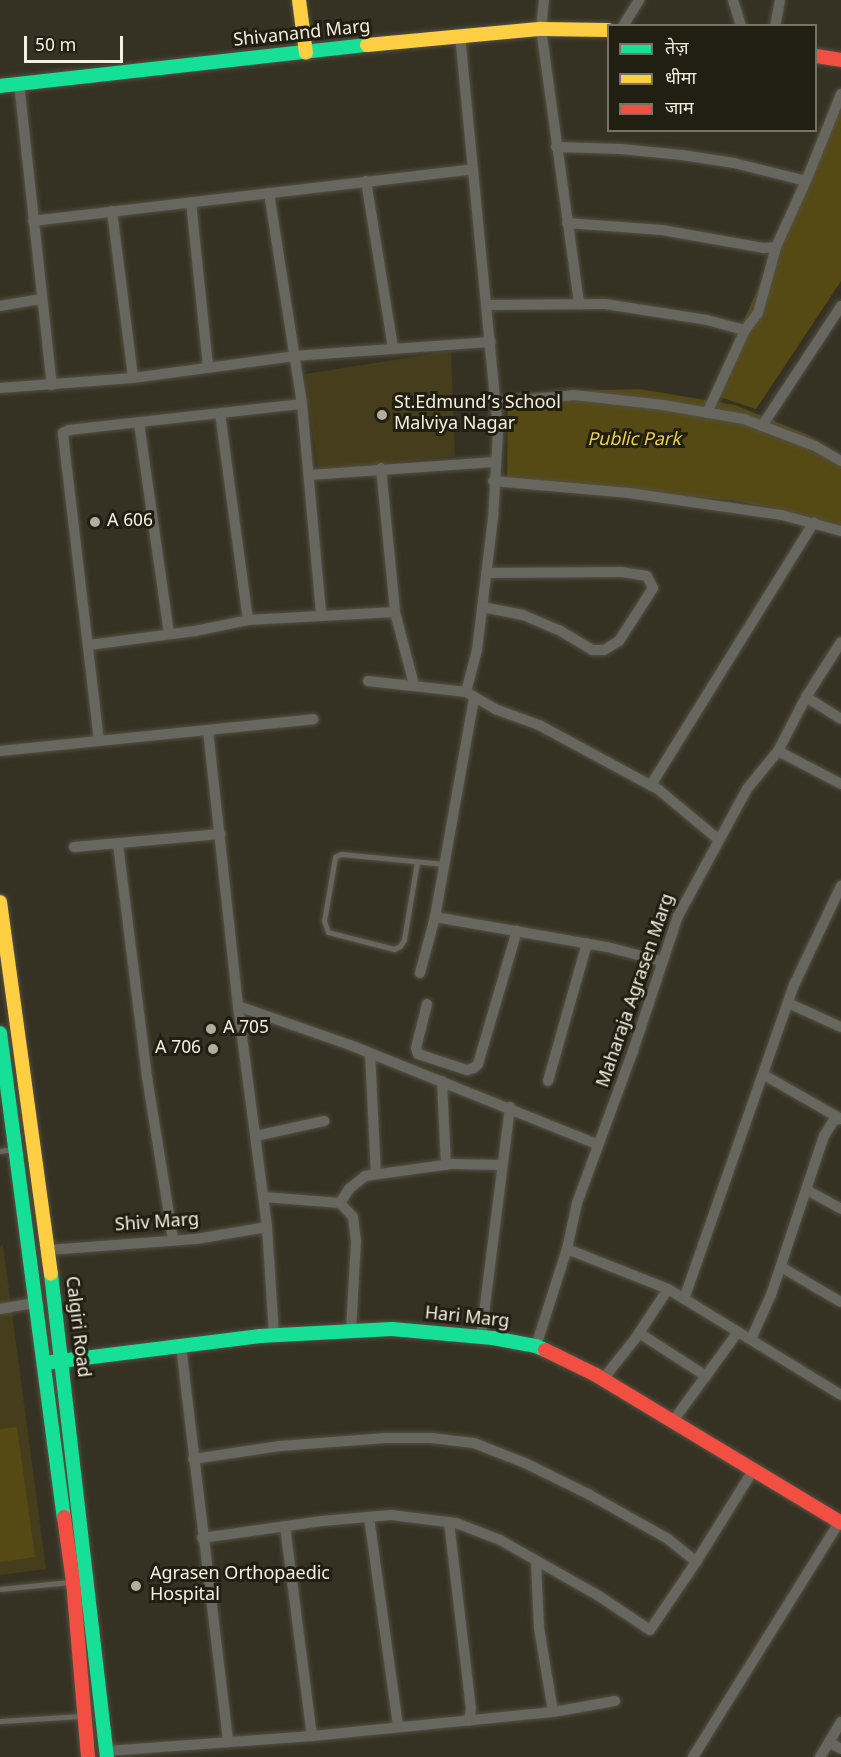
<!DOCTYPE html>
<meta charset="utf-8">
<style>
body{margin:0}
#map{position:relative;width:841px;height:1757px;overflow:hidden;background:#363223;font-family:Georgia,"Noto Sans Devanagari",serif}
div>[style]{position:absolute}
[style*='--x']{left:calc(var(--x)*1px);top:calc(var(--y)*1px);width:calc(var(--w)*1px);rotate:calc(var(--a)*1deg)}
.built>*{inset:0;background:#453d1b}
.green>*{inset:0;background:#554a14}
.roads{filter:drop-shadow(0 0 2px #535043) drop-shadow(0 0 2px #535043)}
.lane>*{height:5px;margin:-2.5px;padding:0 2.5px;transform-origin:2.5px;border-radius:2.5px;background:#67665f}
.street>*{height:10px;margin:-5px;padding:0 5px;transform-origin:5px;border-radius:5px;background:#67665f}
.fast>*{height:14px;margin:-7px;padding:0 7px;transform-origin:7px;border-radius:7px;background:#16e098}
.slow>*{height:14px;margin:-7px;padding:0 7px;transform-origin:7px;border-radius:7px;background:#ffcf43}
.jam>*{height:14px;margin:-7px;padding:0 7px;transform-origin:7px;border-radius:7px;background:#f24e42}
.dots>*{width:16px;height:16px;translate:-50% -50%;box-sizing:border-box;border:3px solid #211f12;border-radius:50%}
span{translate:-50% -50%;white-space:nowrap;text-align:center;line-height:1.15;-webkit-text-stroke:6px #211f12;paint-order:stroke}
.street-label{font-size:18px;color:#f4f0df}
.poi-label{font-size:18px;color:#f4f0df}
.left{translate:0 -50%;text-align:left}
.right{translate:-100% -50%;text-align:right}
.park-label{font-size:18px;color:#ebd04f;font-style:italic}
.legend{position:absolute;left:607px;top:24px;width:210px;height:108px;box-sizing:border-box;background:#211f12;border:2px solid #757364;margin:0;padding:8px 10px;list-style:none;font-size:18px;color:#f4f0df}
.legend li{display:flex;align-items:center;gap:12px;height:30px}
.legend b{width:30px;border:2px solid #757364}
.scale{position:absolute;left:24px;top:36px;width:99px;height:27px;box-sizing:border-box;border:3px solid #f4f0df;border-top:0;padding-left:8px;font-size:18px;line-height:21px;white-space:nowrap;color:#f4f0df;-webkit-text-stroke:4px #211f12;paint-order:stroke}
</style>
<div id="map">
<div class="built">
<div style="clip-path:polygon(451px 351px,455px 456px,318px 471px,305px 374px)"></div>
<div style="clip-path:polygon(3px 1245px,46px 1569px,0 1575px,0 1246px)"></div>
</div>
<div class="green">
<div style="clip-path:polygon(841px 103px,841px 281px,756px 409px,711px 394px)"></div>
<div style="clip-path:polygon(639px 389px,735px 405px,808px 435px,841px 456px,841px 533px,813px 517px,732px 500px,507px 484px,508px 393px)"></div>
<div style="clip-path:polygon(17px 1427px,35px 1557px,0 1562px,0 1429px)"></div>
</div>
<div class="roads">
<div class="lane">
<div style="--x:417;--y:862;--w:79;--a:99.5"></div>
<div style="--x:404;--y:940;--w:7;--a:124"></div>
<div style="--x:400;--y:946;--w:7;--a:153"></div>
<div style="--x:394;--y:949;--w:68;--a:-165.6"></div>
<div style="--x:328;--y:932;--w:12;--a:-110"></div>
<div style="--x:324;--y:921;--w:65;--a:-80.2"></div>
<div style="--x:335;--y:857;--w:7;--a:-27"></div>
<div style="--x:341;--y:854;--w:104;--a:5.5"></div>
<div style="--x:0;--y:1151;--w:14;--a:-8"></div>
<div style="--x:0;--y:1589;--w:70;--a:-5.7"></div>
<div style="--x:0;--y:1721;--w:82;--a:-3.5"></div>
</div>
<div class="street">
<div style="--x:544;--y:0;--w:29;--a:96"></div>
<div style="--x:541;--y:29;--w:278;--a:82.1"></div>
<div style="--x:733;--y:0;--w:27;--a:73"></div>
<div style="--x:623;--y:26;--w:31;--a:-58"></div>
<div style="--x:775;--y:26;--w:26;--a:-79"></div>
<div style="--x:460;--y:35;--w:399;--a:84.5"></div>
<div style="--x:498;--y:432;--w:86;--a:93.3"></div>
<div style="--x:493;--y:518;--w:133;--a:96.9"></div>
<div style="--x:477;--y:650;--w:43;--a:104.7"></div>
<div style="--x:19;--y:83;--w:304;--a:83.8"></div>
<div style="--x:556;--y:147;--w:65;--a:1.8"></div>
<div style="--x:621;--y:149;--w:61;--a:5.6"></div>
<div style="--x:682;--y:155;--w:53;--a:8.7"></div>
<div style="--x:734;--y:163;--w:74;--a:14"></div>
<div style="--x:366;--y:181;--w:169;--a:80.8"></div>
<div style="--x:269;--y:193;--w:214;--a:81.1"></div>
<div style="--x:302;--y:404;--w:211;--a:84.8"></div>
<div style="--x:191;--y:202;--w:166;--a:84.1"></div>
<div style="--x:112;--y:211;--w:168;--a:82.8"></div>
<div style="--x:33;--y:221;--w:443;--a:-6.7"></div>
<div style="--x:567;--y:223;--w:95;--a:4.2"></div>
<div style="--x:662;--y:230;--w:104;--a:10"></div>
<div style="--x:764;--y:248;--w:12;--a:-5"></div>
<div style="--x:776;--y:247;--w:72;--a:-65.6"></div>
<div style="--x:806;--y:181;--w:94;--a:-68.1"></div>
<div style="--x:487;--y:305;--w:118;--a:-0.5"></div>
<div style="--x:605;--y:304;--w:103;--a:8.9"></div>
<div style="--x:707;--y:320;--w:39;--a:15"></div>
<div style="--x:0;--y:306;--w:42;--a:-9.7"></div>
<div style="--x:0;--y:388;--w:133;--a:-4.3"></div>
<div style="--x:133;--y:378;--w:163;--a:-7.7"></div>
<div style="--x:295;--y:356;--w:196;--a:-4.1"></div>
<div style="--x:496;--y:403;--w:78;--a:-5.9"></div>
<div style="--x:574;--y:395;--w:90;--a:6.4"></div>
<div style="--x:663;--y:405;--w:82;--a:9.8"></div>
<div style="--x:744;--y:419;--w:76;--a:20.8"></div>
<div style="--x:815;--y:446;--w:30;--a:30"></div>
<div style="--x:220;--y:413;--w:209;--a:82.3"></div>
<div style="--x:707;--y:413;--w:91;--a:-65.4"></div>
<div style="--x:745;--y:330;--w:21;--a:-53"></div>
<div style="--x:758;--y:313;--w:68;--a:-74.7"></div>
<div style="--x:139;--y:423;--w:213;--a:81.9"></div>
<div style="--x:762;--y:426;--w:144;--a:-56.6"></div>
<div style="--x:381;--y:468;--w:145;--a:84.4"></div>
<div style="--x:395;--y:612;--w:75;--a:75.4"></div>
<div style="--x:309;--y:475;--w:186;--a:-4"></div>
<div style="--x:493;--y:481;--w:137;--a:5"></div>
<div style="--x:629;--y:493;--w:155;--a:8.2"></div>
<div style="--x:782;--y:515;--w:61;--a:15.2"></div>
<div style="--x:482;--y:607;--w:42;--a:11"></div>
<div style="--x:523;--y:615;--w:39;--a:23"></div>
<div style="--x:559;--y:630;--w:39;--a:31"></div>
<div style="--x:592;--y:650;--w:12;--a:0"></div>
<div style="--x:604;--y:650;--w:17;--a:-31"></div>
<div style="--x:619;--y:641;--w:63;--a:-57.3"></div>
<div style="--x:653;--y:588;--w:13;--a:-117"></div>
<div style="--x:647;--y:576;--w:25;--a:-171"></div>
<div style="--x:622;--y:572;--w:136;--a:179.6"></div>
<div style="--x:89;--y:645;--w:107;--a:-7.5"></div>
<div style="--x:195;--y:631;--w:54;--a:-11.7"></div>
<div style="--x:248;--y:620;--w:147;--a:-3.1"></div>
<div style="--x:368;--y:681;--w:99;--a:6.4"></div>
<div style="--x:466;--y:692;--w:34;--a:30"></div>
<div style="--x:495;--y:709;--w:47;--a:20"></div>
<div style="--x:539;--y:725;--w:136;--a:28.4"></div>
<div style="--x:659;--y:790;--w:78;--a:39.8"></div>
<div style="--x:806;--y:697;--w:41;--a:32.2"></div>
<div style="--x:208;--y:730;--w:278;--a:83.8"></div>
<div style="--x:238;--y:1006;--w:223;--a:82.5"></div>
<div style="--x:267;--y:1227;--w:108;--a:86.3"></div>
<div style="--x:99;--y:741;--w:310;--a:-96.7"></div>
<div style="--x:63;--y:433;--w:7;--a:-27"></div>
<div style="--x:69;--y:430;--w:234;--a:-6.4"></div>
<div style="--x:0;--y:751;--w:315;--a:-5.8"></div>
<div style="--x:778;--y:751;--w:71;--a:27.6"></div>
<div style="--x:651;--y:785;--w:309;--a:-58.2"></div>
<div style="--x:118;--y:844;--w:235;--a:82.9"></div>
<div style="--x:147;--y:1077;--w:165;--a:80.9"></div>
<div style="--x:74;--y:847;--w:147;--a:-5.1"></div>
<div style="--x:435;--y:917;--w:175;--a:9.9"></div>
<div style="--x:607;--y:947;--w:56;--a:14.5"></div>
<div style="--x:420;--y:973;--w:58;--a:-75"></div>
<div style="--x:435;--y:917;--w:223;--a:-79.9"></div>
<div style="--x:788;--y:1003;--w:58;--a:24.4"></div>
<div style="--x:427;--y:1004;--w:45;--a:104"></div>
<div style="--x:416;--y:1048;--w:6;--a:72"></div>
<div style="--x:418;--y:1054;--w:52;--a:18.1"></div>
<div style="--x:467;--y:1070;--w:7;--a:-16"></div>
<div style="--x:474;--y:1068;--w:6;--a:-45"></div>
<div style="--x:478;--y:1064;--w:139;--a:-73.7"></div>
<div style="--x:238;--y:1006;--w:119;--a:19.2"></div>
<div style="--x:350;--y:1045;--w:268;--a:21.9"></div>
<div style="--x:370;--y:1053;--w:121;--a:87.2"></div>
<div style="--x:764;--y:1075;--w:89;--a:29.7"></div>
<div style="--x:442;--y:1081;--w:84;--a:87.3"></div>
<div style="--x:548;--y:1081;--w:143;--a:-74.2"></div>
<div style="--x:256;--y:1136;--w:70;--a:-12.4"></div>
<div style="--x:807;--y:1190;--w:39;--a:29"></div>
<div style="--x:264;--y:1197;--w:76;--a:4.5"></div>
<div style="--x:340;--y:1203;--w:19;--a:47"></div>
<div style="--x:353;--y:1217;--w:24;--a:83"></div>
<div style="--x:356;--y:1241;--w:89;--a:93.2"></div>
<div style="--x:340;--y:1203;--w:17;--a:-57"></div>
<div style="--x:349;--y:1189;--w:21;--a:-39"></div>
<div style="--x:365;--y:1176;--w:88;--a:-7.9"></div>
<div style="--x:452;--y:1164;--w:50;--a:1.1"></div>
<div style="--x:567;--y:1249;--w:109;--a:21.6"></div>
<div style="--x:668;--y:1289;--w:203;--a:31.5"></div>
<div style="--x:48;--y:1250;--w:148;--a:-4.3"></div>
<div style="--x:196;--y:1239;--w:72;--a:-9.6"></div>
<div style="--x:781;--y:1267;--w:69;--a:30.3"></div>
<div style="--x:684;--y:1299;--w:333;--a:-70.7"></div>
<div style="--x:794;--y:985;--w:110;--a:-64.6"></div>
<div style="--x:0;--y:1309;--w:36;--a:-10"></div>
<div style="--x:639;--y:1333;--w:80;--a:32.7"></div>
<div style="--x:481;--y:1337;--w:232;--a:-82.8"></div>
<div style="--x:751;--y:1339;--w:48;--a:-65.6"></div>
<div style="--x:771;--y:1295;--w:168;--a:-71.6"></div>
<div style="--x:824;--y:1136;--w:19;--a:-58"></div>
<div style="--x:834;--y:1120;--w:7;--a:-8"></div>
<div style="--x:181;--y:1346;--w:399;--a:83.2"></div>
<div style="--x:536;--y:1346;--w:102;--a:-72.3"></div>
<div style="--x:567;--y:1249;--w:47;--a:-77.7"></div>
<div style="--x:577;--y:1203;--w:162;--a:-69.8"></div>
<div style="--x:633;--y:1051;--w:142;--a:-71.6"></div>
<div style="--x:678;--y:916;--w:145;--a:-61.5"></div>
<div style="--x:747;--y:789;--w:49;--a:-50.8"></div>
<div style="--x:778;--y:751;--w:61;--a:-62.6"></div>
<div style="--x:806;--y:697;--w:65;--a:-57.5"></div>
<div style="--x:603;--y:1379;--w:51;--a:-51.3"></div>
<div style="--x:635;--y:1339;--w:60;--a:-56.6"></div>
<div style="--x:673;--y:1421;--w:110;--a:-53.9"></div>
<div style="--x:193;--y:1459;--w:88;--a:-8.5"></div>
<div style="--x:280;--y:1446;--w:106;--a:-4.3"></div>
<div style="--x:386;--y:1438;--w:45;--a:0"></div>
<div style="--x:431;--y:1438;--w:43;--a:6.6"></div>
<div style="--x:474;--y:1443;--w:55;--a:21.4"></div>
<div style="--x:525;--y:1463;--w:72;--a:26.2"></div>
<div style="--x:590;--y:1495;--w:90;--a:29.4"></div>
<div style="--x:668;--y:1539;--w:36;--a:39"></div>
<div style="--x:369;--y:1517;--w:212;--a:82.1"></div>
<div style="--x:449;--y:1522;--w:187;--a:83.3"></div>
<div style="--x:471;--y:1708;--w:13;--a:99"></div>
<div style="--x:285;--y:1526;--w:212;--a:82.7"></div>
<div style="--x:202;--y:1538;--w:121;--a:-8.1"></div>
<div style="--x:322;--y:1521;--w:69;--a:-5"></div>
<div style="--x:391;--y:1515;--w:65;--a:7"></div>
<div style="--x:456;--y:1523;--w:47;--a:21.1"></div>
<div style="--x:500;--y:1540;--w:114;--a:29.5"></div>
<div style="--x:599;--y:1596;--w:61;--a:33.7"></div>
<div style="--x:650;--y:1630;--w:82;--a:-55.9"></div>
<div style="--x:696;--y:1562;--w:110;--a:-58.1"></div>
<div style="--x:536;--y:1562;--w:66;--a:87.4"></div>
<div style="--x:539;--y:1628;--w:85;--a:80.5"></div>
<div style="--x:829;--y:1742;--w:14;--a:30"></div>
<div style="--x:107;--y:1751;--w:206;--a:-4.2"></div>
<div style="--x:312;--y:1736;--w:242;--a:-5.7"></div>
<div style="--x:553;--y:1712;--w:63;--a:-10.1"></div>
<div style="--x:693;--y:1757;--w:277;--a:-58.1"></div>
<div style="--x:820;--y:1757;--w:41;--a:-59"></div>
</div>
<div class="fast">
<div style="--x:0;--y:86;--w:369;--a:-6.4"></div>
<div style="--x:0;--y:1033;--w:488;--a:82.5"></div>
<div style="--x:51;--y:1274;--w:486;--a:83.4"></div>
<div style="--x:52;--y:1362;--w:210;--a:-7.1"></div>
<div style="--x:260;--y:1336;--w:132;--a:-3"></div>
<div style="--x:392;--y:1329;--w:101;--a:5.1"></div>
<div style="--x:493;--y:1338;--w:44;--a:10.5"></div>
<div style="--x:536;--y:1346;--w:10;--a:24"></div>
</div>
<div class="slow">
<div style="--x:299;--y:0;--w:53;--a:82.5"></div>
<div style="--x:367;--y:45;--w:175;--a:-5.3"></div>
<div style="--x:541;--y:29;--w:67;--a:0.9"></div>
<div style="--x:0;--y:902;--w:375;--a:82.2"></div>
</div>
<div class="jam">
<div style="--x:816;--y:56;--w:25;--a:9"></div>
<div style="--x:545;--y:1350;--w:57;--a:26.1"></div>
<div style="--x:596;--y:1375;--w:286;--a:31.1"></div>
<div style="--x:64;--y:1517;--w:66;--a:82.1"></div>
<div style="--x:73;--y:1582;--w:176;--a:85.1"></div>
</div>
</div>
<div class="dots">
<div style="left:382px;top:415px;background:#b2ae9d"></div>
<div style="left:95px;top:522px;background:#b2ae9d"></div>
<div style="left:211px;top:1029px;background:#b2ae9d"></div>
<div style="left:213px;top:1049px;background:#b2ae9d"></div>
<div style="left:136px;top:1586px;background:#b2ae9d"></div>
</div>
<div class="street-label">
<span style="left:302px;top:35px;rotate:-6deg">Shivanand Marg</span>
<span style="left:637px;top:991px;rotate:-71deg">Maharaja Agrasen Marg</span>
<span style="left:157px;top:1224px;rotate:-4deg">Shiv Marg</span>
<span style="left:467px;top:1319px;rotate:6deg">Hari Marg</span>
<span style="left:76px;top:1327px;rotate:83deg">Calgiri Road</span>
</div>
<div class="poi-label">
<span class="left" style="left:394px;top:415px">St.Edmund’s School<br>Malviya Nagar</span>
<span class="left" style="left:107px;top:522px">A 606</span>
<span class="left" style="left:223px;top:1029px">A 705</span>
<span class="right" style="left:201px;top:1049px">A 706</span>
<span class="left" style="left:150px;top:1586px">Agrasen Orthopaedic<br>Hospital</span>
</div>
<div class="park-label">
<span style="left:634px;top:441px">Public Park</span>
</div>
<ul class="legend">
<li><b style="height:8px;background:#16e098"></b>तेज़</li>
<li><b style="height:8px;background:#ffcf43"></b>धीमा</li>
<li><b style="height:8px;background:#f24e42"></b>जाम</li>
</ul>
<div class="scale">50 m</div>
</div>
